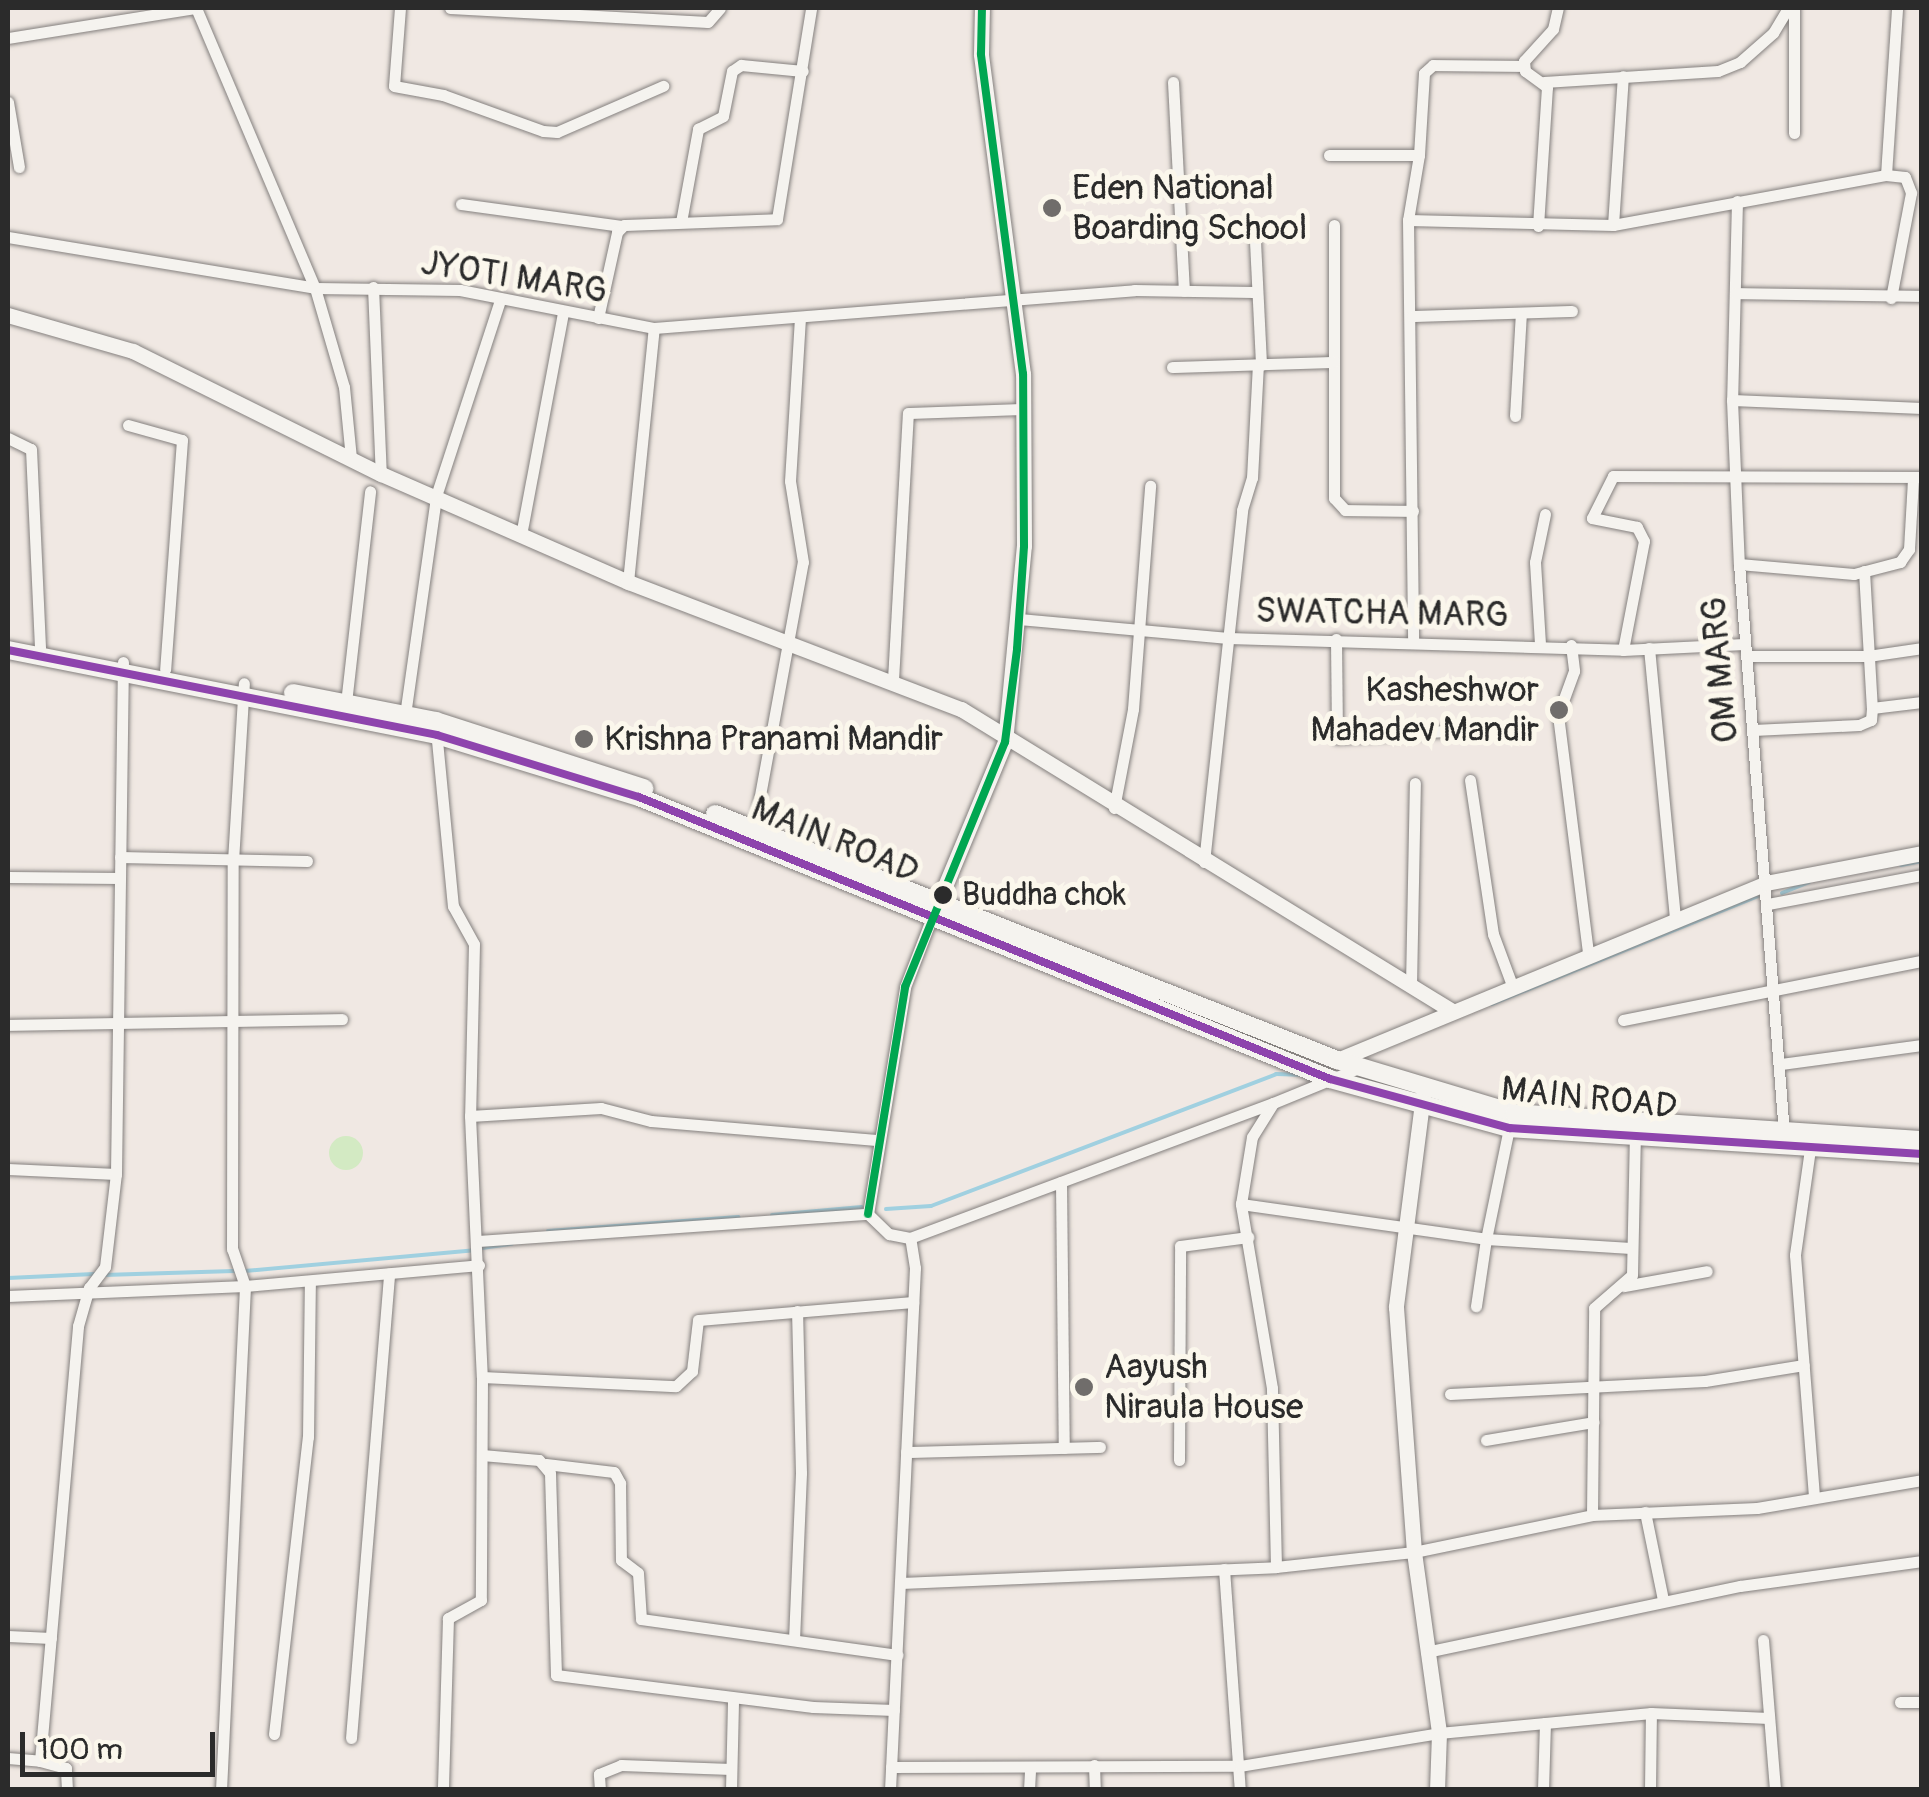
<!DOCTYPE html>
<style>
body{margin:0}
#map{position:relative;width:1929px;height:1797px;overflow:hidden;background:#f0e8e3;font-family:Pangolin,sans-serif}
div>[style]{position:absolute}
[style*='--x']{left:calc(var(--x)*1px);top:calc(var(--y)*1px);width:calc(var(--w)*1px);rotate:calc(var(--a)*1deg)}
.green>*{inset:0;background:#d3eac3}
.round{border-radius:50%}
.stream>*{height:4px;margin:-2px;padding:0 2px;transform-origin:2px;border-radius:2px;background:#a0d0e0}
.roads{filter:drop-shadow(0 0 2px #84807e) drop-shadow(0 0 2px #84807e)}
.street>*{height:11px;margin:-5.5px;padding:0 5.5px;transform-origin:5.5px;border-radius:5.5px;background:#f5f3ef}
.secondary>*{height:15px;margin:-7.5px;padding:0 7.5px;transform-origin:7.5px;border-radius:7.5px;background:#f5f3ef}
.primary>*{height:18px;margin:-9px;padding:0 9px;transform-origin:9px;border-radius:9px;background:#f5f3ef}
.bus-1>*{height:8px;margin:-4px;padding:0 4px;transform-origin:4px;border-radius:4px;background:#8e44ad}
.bus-2>*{height:8px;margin:-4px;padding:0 4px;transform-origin:4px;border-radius:4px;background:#00a651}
.dots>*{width:28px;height:28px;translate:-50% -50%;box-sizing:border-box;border:5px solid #fbf7ec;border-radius:50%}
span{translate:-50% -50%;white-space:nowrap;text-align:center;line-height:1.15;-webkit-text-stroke:10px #fbf7ec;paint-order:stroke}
.bus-label{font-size:32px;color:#2b2b2b}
.left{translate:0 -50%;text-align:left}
.poi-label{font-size:35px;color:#2b2b2b}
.right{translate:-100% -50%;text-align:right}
.street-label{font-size:35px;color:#2b2b2b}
.frame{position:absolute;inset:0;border:10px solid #2b2b2b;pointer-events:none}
.scale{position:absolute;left:20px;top:1732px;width:195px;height:45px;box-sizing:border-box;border:5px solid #2b2b2b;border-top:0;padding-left:12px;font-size:30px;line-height:35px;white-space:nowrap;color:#2b2b2b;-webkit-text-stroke:8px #fbf7ec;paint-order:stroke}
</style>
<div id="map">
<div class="green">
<div class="round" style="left:329px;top:1136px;width:34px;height:34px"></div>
</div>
<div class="stream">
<div style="--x:1901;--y:865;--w:21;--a:-11"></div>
<div style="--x:1782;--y:893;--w:29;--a:-22"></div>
<div style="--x:1492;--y:1004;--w:290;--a:-22.1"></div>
<div style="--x:886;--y:1209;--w:45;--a:-3.8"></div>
<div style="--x:931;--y:1206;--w:369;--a:-20.9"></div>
<div style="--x:1276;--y:1074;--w:23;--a:2"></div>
<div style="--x:772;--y:1215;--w:90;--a:-5.1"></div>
<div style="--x:548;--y:1231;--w:191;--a:-4.2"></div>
<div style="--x:482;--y:1248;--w:30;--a:-8"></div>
<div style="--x:245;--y:1271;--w:230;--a:-5.2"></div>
<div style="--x:104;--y:1275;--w:130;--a:-1.8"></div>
<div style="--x:8;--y:1278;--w:86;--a:-2.7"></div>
</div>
<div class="roads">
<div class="street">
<div style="--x:196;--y:8;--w:304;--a:67"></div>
<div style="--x:315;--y:288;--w:103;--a:73.7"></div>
<div style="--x:344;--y:387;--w:72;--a:84.4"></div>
<div style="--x:400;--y:8;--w:78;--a:94.4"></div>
<div style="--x:394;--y:86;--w:50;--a:10.4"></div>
<div style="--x:443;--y:95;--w:106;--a:19.8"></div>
<div style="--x:543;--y:131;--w:14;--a:4"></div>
<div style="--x:557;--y:132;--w:116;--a:-23.5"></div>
<div style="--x:450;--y:8;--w:258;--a:3.1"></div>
<div style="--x:708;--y:22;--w:18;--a:-49"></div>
<div style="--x:8;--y:38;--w:190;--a:-9.1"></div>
<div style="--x:1173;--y:82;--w:209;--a:87"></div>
<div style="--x:1544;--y:82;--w:174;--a:-3.6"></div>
<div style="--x:1718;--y:71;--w:24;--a:-22"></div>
<div style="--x:1740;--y:62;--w:44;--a:-41.3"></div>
<div style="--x:1773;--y:33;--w:29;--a:-59"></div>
<div style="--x:8;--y:102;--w:66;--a:80.4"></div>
<div style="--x:1794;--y:133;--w:125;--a:-90"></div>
<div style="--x:1329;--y:155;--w:90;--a:0"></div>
<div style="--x:1419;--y:155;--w:66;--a:99.6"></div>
<div style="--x:1408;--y:220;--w:420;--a:89.3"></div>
<div style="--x:1419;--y:155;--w:82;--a:-86.5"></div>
<div style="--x:1424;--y:73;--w:12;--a:-42"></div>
<div style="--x:1433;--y:65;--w:90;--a:0.6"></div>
<div style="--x:1886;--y:175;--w:167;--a:-86.2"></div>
<div style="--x:1737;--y:201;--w:199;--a:91.4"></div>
<div style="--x:1732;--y:400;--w:164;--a:87.6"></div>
<div style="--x:1739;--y:564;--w:571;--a:85.48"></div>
<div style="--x:461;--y:204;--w:162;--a:7.8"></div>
<div style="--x:1408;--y:220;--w:205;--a:1.4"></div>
<div style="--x:1613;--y:225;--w:278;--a:-10.4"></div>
<div style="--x:1886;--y:175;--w:19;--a:6"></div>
<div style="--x:1905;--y:177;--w:17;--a:69"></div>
<div style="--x:1911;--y:193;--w:107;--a:100.8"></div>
<div style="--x:681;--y:222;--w:95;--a:-79.6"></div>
<div style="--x:698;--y:129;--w:28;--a:-27"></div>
<div style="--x:723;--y:116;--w:46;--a:-78.7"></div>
<div style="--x:732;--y:71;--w:11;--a:-34"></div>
<div style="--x:741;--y:65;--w:62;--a:5.5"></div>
<div style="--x:1334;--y:225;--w:273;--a:90"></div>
<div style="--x:1334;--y:498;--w:16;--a:47"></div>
<div style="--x:1345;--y:510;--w:68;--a:0.8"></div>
<div style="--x:1613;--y:225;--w:149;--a:-86.2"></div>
<div style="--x:1538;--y:226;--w:139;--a:-86.3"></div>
<div style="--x:1547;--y:87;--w:27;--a:-144"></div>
<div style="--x:1525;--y:71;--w:10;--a:-96"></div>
<div style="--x:1524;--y:61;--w:43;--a:-47.8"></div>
<div style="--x:1553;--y:29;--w:22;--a:-77"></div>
<div style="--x:8;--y:237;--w:311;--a:9.4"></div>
<div style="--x:315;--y:288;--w:145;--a:0.8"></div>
<div style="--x:460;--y:290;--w:198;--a:11.1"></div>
<div style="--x:654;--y:328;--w:482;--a:-4.5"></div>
<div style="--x:1134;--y:290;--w:119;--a:1"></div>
<div style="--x:1255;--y:241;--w:124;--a:87.2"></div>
<div style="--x:373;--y:287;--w:187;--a:87.6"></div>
<div style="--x:1735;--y:293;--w:187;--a:0.9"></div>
<div style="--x:1412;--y:316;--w:160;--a:-1.8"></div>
<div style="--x:598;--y:318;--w:88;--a:-77.5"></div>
<div style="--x:617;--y:232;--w:10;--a:-45"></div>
<div style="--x:624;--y:225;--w:153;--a:-2.2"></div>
<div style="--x:777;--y:219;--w:214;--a:-80.8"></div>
<div style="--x:1172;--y:367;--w:162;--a:-1.8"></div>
<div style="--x:1732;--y:400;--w:190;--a:2.4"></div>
<div style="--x:1515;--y:416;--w:103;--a:-86.7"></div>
<div style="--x:128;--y:425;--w:56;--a:15.5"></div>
<div style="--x:182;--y:440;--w:230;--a:94.2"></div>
<div style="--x:8;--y:438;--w:25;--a:26"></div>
<div style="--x:31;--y:449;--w:199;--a:87.4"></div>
<div style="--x:521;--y:535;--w:227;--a:-79.3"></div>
<div style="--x:1739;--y:564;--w:115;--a:5"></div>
<div style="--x:1854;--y:574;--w:48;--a:-14.6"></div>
<div style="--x:1900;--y:562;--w:16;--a:-55"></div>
<div style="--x:1909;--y:549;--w:69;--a:-86.7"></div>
<div style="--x:1864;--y:571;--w:137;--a:86.7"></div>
<div style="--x:1872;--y:708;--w:50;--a:-6.8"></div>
<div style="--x:628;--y:582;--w:255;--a:-84.2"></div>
<div style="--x:1019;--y:619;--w:210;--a:5.2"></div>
<div style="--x:1228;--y:638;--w:395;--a:1.7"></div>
<div style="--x:1623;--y:650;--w:121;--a:-2.8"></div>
<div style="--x:1336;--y:639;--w:99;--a:89.4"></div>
<div style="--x:1337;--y:738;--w:139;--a:-3.7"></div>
<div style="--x:1540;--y:644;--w:82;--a:-93.5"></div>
<div style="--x:1535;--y:562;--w:49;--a:-78.2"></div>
<div style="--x:1571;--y:645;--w:26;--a:83"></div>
<div style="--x:1574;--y:671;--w:47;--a:110"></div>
<div style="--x:1558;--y:715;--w:239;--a:82.8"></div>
<div style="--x:1649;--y:648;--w:271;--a:84.5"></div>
<div style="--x:1623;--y:650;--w:111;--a:-79.1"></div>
<div style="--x:1644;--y:541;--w:16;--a:-117"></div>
<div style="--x:1637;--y:527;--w:46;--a:-168.7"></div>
<div style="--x:1592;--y:518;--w:47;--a:-63.4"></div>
<div style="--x:1613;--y:476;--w:309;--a:0.2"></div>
<div style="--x:1746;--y:656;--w:122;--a:0"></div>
<div style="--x:1868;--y:656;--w:55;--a:-8.4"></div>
<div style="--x:893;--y:680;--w:267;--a:-86.8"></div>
<div style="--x:908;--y:413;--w:115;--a:-2"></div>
<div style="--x:346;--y:703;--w:213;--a:-83.5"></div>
<div style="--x:405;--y:715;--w:221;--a:-81.9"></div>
<div style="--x:436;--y:496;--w:206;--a:-71.9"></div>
<div style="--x:436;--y:730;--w:177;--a:84.5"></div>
<div style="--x:453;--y:906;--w:43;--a:61.1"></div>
<div style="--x:474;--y:944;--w:172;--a:91.3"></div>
<div style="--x:470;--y:1116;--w:261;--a:87.4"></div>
<div style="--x:482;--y:1377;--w:223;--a:90.3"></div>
<div style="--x:481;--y:1600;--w:38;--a:151"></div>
<div style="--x:448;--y:1618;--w:172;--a:91.7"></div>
<div style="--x:1753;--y:730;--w:106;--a:-2.7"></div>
<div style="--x:1859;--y:725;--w:13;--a:-23"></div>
<div style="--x:1871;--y:720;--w:12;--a:-85"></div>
<div style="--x:1470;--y:780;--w:156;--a:81.5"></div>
<div style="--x:1493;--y:934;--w:54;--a:69.6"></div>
<div style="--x:1114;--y:808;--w:101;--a:-79.1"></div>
<div style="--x:1133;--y:709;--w:224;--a:-85.6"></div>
<div style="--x:754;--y:828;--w:270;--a:-79.6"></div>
<div style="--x:803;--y:562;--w:82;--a:-99.1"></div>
<div style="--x:790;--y:481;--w:164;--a:-86.5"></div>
<div style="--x:120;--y:857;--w:187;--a:1.2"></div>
<div style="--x:1204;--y:862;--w:354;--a:-83.8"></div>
<div style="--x:1242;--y:510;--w:34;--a:-73"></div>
<div style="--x:1252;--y:478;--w:113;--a:-87"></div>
<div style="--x:8;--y:877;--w:112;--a:0.5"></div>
<div style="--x:1768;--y:904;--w:157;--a:-10.7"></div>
<div style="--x:1411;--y:986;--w:203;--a:-88.9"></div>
<div style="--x:1623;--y:1020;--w:305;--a:-11.2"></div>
<div style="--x:8;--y:1025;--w:334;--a:-1"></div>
<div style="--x:1781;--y:1064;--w:142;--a:-7.7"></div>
<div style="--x:470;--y:1116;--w:131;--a:-3.5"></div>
<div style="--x:601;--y:1108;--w:52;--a:14.6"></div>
<div style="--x:651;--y:1121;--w:229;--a:4.8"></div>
<div style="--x:1509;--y:1128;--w:113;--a:101.7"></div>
<div style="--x:1486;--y:1239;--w:145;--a:3.6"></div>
<div style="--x:1811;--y:1142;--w:114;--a:98.1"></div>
<div style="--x:1795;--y:1255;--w:242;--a:85.5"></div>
<div style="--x:8;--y:1169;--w:108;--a:2.7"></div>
<div style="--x:1061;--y:1182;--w:266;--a:89.4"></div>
<div style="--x:1241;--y:1204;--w:247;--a:8.1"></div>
<div style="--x:1486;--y:1239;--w:68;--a:98.5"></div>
<div style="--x:868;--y:1214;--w:230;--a:-80.7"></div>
<div style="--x:905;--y:987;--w:80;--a:-68.9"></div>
<div style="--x:478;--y:1241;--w:391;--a:-4"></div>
<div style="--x:868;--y:1214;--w:29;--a:44"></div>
<div style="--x:889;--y:1234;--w:21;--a:11"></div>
<div style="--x:910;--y:1238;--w:387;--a:-20.4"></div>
<div style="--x:1624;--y:1286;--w:84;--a:-10.2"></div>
<div style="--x:8;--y:1296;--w:237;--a:-2.4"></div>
<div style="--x:245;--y:1286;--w:235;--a:-5.1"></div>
<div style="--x:482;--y:1377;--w:194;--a:2.7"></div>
<div style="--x:676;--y:1386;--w:22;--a:-43"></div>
<div style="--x:692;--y:1371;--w:51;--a:-83.3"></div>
<div style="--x:698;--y:1320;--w:216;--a:-4.8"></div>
<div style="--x:1450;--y:1394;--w:255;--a:-2.9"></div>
<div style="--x:1705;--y:1381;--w:100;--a:-9.2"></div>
<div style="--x:1486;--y:1440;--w:109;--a:-9.5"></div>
<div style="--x:906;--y:1452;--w:194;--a:-1.5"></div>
<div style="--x:482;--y:1455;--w:57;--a:5"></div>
<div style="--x:539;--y:1460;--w:17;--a:50"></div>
<div style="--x:550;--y:1473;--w:202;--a:88.3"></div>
<div style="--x:556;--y:1675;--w:259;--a:7.1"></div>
<div style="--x:813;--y:1707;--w:81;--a:2.1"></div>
<div style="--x:1179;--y:1460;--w:214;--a:-89.7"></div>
<div style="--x:1180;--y:1246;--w:69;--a:-7.5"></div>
<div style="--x:546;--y:1464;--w:68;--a:6.7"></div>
<div style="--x:614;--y:1472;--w:13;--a:61"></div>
<div style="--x:620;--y:1483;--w:77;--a:89.3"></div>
<div style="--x:621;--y:1560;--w:21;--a:37"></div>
<div style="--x:638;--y:1573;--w:46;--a:86.3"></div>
<div style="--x:641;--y:1619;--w:259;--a:8"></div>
<div style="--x:1645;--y:1512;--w:90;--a:78.4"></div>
<div style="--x:1592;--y:1515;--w:207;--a:-89.4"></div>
<div style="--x:1594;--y:1308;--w:50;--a:-41"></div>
<div style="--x:1632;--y:1275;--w:143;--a:-88.8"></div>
<div style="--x:1276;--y:1567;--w:179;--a:-91.3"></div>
<div style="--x:1272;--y:1388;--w:187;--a:-99.6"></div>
<div style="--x:1241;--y:1204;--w:68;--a:-80.7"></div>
<div style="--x:1252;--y:1137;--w:40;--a:-58"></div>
<div style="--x:1273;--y:1103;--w:95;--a:-22.2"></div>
<div style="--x:1224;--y:1569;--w:222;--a:85.9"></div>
<div style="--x:901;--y:1583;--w:375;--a:-2.4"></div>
<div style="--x:1276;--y:1567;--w:139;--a:-6.2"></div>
<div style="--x:1414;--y:1552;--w:182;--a:-11.7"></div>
<div style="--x:1592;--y:1515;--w:165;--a:-2.4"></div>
<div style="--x:1757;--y:1508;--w:167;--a:-9.6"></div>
<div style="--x:8;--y:1636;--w:43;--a:2.7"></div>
<div style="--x:794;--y:1640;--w:167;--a:-87.6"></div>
<div style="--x:801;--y:1473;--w:162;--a:-91.4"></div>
<div style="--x:1763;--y:1640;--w:150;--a:85.4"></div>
<div style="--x:1426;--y:1652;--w:321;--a:-11.9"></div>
<div style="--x:1740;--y:1586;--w:184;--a:-7.8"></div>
<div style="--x:1900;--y:1702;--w:22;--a:0"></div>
<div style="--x:274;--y:1734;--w:299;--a:-83.5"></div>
<div style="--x:308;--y:1437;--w:156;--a:-89.3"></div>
<div style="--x:351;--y:1738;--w:466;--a:-85.3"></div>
<div style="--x:8;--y:1758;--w:32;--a:5"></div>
<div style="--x:1094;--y:1765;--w:25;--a:88"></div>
<div style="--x:891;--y:1767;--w:349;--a:-0.2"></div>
<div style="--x:1240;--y:1766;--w:202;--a:-9.4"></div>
<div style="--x:1439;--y:1733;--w:213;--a:-5.4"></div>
<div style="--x:1651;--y:1713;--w:118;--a:2.4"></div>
<div style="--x:67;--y:1790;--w:22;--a:-93"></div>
<div style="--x:66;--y:1768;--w:27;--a:-165"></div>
<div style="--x:40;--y:1761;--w:437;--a:-85"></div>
<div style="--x:78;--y:1326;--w:40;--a:-74"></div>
<div style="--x:89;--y:1288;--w:26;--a:-53"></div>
<div style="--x:105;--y:1267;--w:94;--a:-83.3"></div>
<div style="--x:116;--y:1174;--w:512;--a:-89.22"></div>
<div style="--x:221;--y:1790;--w:505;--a:-87.27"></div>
<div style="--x:245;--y:1286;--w:39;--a:-109"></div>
<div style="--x:232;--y:1249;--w:388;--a:-89.9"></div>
<div style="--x:233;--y:861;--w:178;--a:-86.5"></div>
<div style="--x:600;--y:1790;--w:16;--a:-94"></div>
<div style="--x:599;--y:1774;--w:24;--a:-22"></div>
<div style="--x:621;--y:1765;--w:110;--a:2.1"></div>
<div style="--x:731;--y:1790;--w:91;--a:-88.7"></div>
<div style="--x:890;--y:1790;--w:523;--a:-87.26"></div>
<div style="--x:915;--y:1268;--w:30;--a:-99"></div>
<div style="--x:1029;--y:1790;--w:22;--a:-87"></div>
<div style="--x:1543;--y:1790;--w:67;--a:-88.3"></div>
<div style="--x:1650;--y:1790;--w:77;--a:-89.3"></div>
</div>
<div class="secondary">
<div style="--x:8;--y:315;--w:130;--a:16.1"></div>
<div style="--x:133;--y:351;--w:277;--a:26.4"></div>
<div style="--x:381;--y:474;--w:270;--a:23.6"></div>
<div style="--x:628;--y:582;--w:356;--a:20.9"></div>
<div style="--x:961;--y:709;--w:576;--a:31.59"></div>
<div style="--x:940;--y:898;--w:169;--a:-67.4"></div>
<div style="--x:1005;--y:742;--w:197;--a:-84.5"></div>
<div style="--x:1024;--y:546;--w:172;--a:-90.3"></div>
<div style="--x:1023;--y:374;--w:323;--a:-97.5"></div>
<div style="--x:981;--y:54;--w:46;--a:-88.8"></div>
<div style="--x:1337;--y:1060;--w:464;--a:-22.4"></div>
<div style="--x:1766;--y:883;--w:159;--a:-10.9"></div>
<div style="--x:1423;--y:1095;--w:214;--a:97.3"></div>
<div style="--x:1396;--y:1307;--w:246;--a:85.8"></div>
<div style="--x:1414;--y:1552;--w:183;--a:82.1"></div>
<div style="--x:1439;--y:1733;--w:57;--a:92"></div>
</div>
<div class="primary">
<div style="--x:8;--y:650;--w:437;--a:11.2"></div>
<div style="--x:437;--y:735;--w:211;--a:17.1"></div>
<div style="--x:639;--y:797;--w:746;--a:22.2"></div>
<div style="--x:1330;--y:1079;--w:186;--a:15.3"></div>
<div style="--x:1509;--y:1128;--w:414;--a:3.6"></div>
<div style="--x:293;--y:693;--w:146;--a:11.1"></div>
<div style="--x:436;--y:721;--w:219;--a:17.9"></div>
<div style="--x:715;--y:814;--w:669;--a:21.58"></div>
<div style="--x:1337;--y:1060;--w:185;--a:16.7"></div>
<div style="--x:1514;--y:1113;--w:409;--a:3.8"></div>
</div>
</div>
<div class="bus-1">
<div style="--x:8;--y:650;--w:437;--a:11.2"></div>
<div style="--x:437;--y:735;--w:211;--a:17.1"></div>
<div style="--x:639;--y:797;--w:746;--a:22.2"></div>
<div style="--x:1330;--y:1079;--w:186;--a:15.3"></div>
<div style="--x:1509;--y:1128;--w:414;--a:3.6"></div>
</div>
<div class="bus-2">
<div style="--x:868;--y:1214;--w:230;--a:-80.7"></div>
<div style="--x:905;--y:987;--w:265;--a:-67.8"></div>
<div style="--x:1005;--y:742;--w:94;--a:-82.6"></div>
<div style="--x:1017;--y:649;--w:103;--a:-86.1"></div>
<div style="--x:1024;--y:546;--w:172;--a:-90.3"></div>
<div style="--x:1023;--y:374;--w:323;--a:-97.5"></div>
<div style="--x:981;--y:54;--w:46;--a:-88.8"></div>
</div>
<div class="dots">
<div style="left:1052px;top:208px;background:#706d6b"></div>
<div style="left:1559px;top:710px;background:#706d6b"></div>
<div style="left:584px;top:739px;background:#706d6b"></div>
<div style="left:943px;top:895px;background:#2b2b2b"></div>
<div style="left:1084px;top:1387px;background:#706d6b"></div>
</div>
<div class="bus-label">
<span class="left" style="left:962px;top:895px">Buddha chok</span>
</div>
<div class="poi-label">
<span class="left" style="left:1072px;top:208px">Eden National<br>Boarding School</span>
<span class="right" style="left:1539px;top:710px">Kasheshwor<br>Mahadev Mandir</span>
<span class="left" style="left:604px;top:739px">Krishna Pranami Mandir</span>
<span class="left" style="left:1104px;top:1387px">Aayush<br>Niraula House</span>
</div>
<div class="street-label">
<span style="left:514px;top:277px;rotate:9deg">JYOTI MARG</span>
<span style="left:1382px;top:613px;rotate:1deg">SWATCHA MARG</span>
<span style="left:1720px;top:670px;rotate:-95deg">OM MARG</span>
<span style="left:835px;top:840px;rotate:22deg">MAIN ROAD</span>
<span style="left:1589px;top:1098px;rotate:6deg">MAIN ROAD</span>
</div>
<div class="frame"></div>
<div class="scale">100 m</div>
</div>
